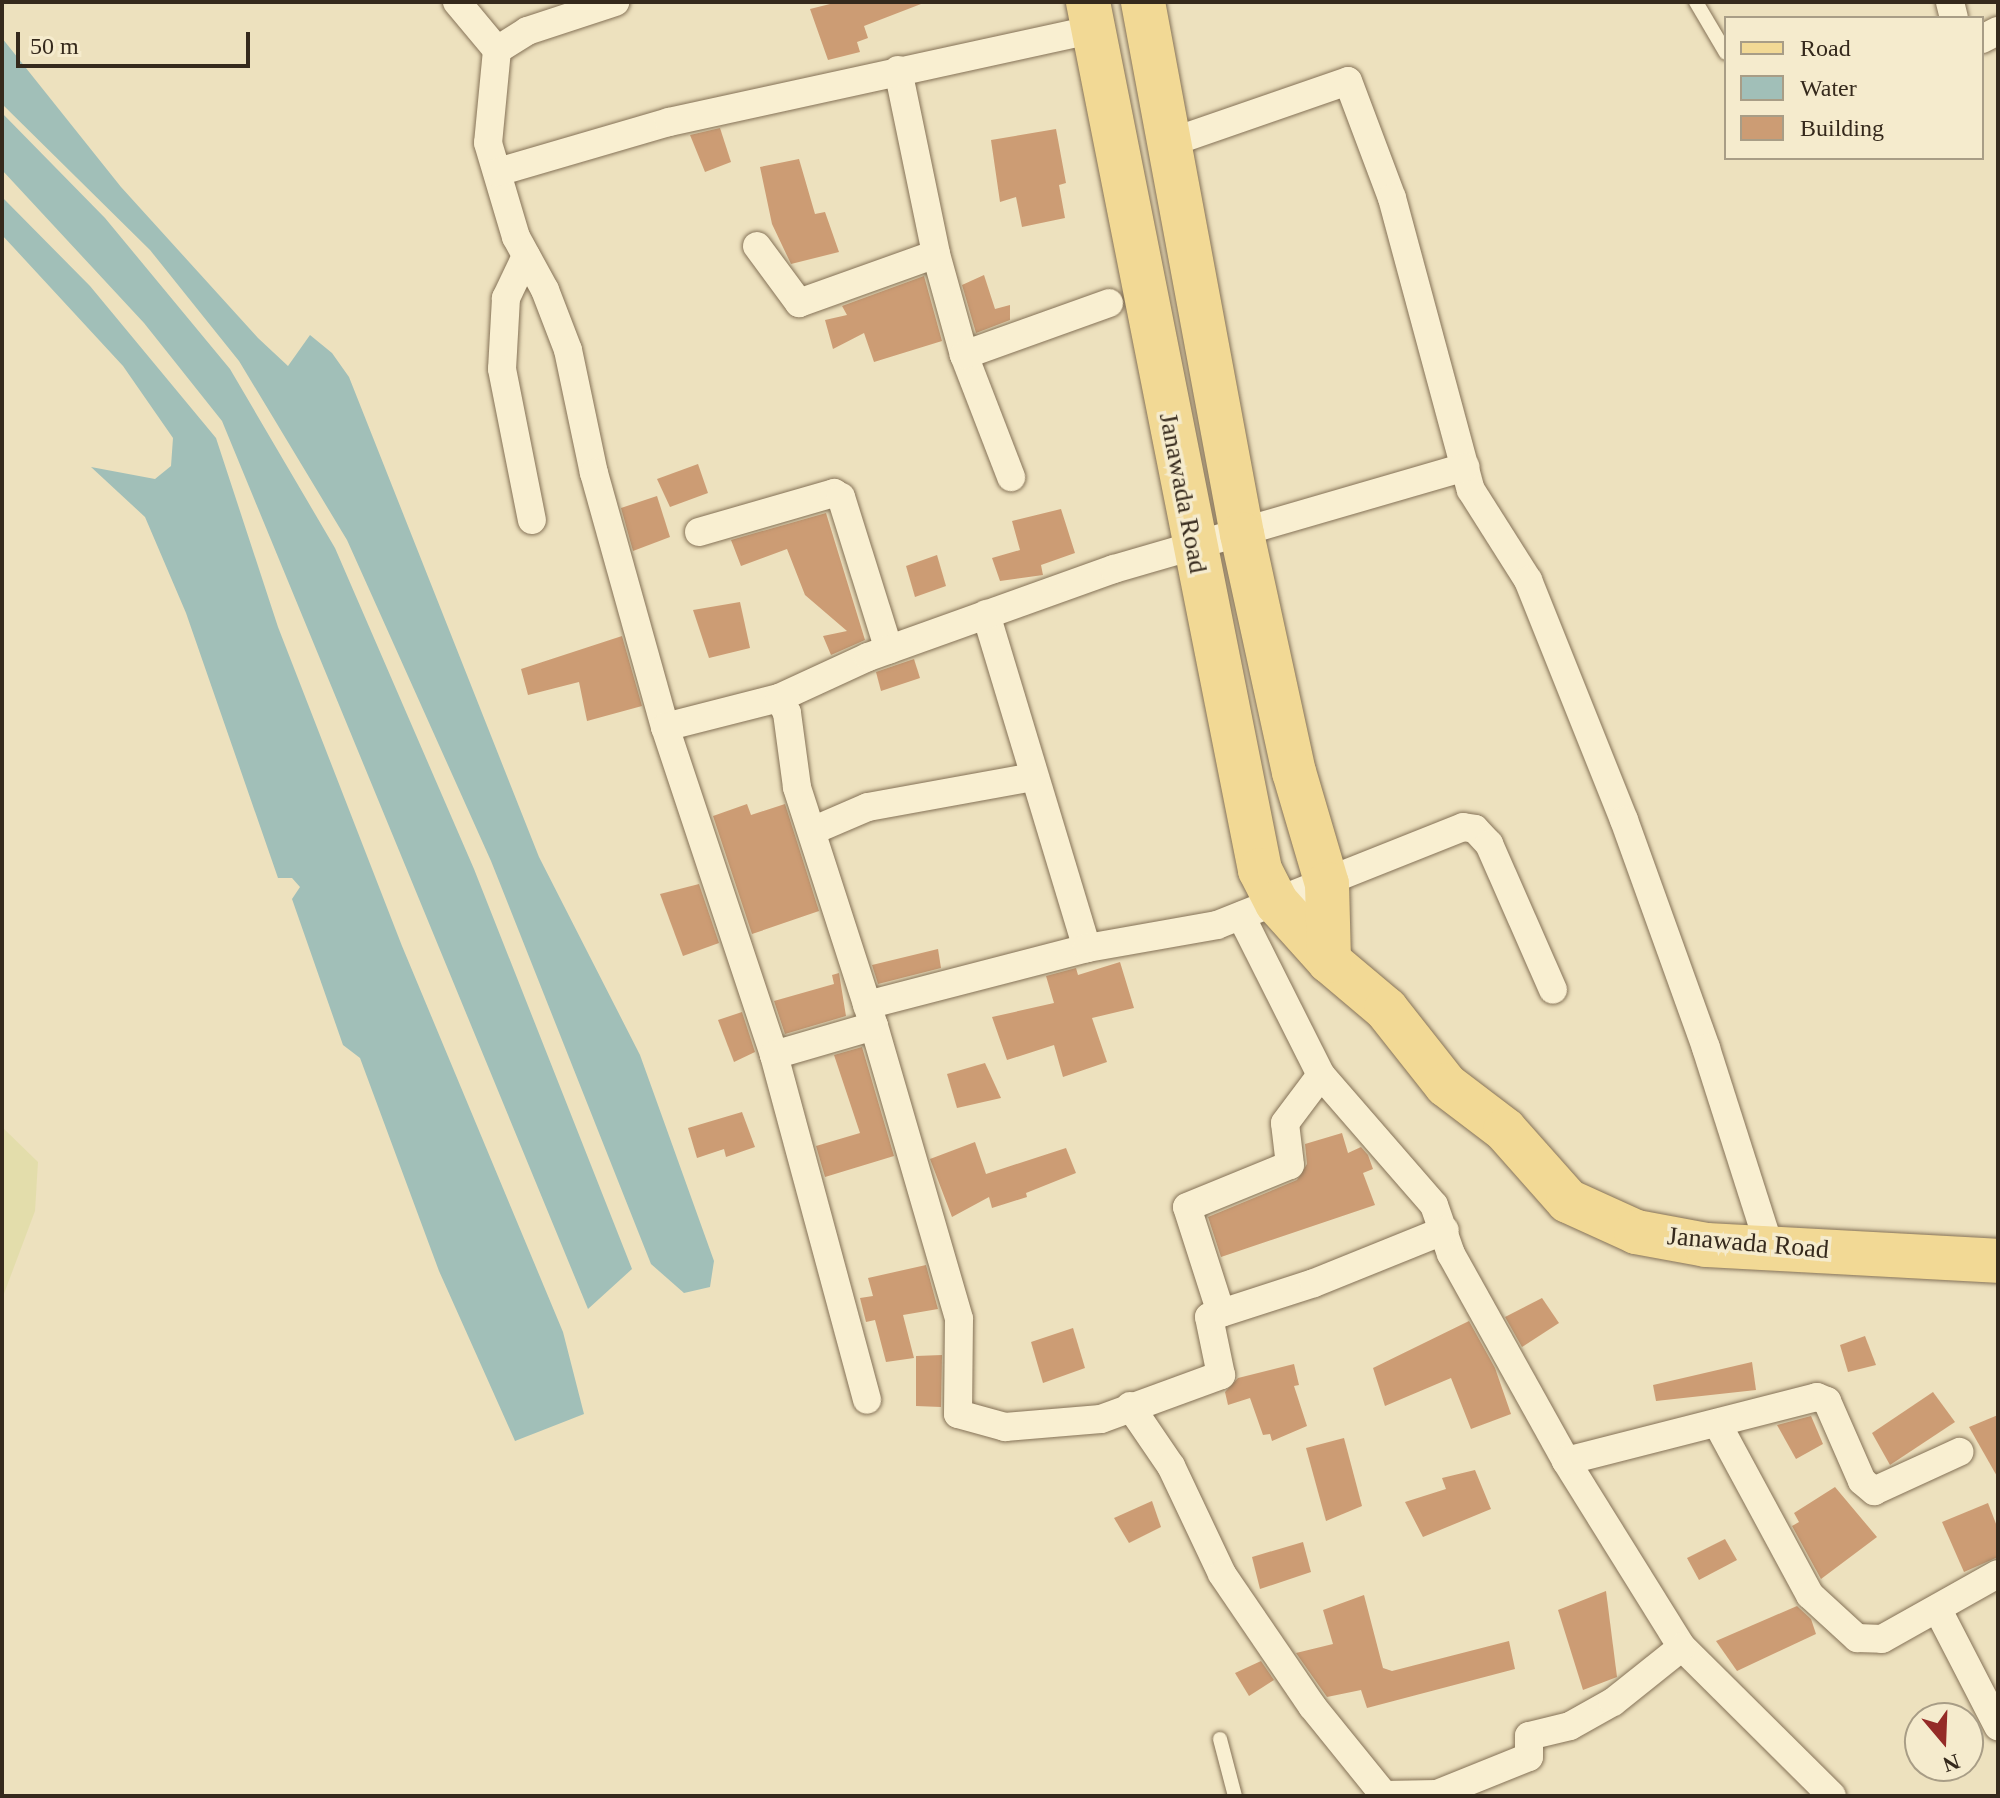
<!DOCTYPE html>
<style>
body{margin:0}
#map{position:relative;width:2000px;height:1798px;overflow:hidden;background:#ede1be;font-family:"Times New Roman",serif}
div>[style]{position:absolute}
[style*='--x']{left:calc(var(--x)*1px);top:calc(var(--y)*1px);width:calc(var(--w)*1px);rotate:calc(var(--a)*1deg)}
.farmland>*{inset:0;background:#e3ddab}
.water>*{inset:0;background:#a1bfb8}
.building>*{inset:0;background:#cc9c74}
.roads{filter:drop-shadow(0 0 2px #857257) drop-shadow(0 0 2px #857257)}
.lane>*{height:14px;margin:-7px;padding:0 7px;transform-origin:7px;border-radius:7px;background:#f9efd1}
.street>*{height:28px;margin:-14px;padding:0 14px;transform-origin:14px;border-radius:14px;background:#f9efd1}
.primary>*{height:44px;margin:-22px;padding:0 22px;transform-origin:22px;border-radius:22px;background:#f2d995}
span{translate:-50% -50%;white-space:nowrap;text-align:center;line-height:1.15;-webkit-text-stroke:7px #f5ebcd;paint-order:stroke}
.street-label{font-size:26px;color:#35291c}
.frame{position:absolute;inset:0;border:4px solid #35291c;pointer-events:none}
.legend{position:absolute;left:1724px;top:16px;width:260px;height:144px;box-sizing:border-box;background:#f5ebcd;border:2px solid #a89d86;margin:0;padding:10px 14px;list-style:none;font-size:24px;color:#35291c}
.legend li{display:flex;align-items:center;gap:16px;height:40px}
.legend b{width:40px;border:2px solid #a89d86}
.north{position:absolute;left:1904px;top:1702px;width:80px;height:80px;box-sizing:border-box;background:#f5ebcd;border:2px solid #a89d86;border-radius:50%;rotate:161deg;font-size:22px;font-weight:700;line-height:32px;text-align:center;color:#35291c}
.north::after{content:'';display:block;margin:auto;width:28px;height:36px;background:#942b27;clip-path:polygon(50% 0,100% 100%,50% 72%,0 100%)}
.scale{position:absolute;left:16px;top:32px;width:234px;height:36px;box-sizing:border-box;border:4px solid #35291c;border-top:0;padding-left:10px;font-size:24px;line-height:28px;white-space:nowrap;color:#35291c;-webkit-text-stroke:6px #f5ebcd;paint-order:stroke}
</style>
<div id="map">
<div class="farmland">
<div style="clip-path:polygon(2px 1127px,38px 1162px,35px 1211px,2px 1299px)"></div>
</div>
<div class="water">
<div style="clip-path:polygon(2px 38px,121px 187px,258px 338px,288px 366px,310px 335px,332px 353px,349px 377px,539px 857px,640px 1055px,714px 1261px,710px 1287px,684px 1293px,651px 1264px,491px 861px,347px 540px,239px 361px,150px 250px,2px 104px)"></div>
<div style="clip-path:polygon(2px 113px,105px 218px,230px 369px,335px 548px,474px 869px,632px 1269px,588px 1309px,222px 421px,144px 323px,2px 170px)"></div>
<div style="clip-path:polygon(2px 197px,90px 286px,216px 438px,278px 627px,402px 946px,563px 1332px,584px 1414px,515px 1441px,439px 1271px,360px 1058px,343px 1045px,292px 899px,300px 887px,292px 878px,278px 878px,186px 613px,145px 517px,91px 467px,155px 479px,171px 466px,173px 438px,123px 366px,2px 235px)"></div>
</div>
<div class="building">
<div style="clip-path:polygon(838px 2px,921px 2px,921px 4px,864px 26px,868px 38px,857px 42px,860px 52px,828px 60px,810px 9px)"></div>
<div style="clip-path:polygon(720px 128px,731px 162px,705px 172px,690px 135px)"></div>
<div style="clip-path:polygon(1056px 129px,1066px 183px,1059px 185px,1065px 218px,1022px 227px,1016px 197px,1000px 202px,991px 140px)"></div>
<div style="clip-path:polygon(799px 159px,815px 214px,825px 212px,839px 252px,791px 264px,772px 224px,760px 167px)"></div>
<div style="clip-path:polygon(984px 275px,995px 309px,1010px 305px,1010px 320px,976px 333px,962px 285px)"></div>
<div style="clip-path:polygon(924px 276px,942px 341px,874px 362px,864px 333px,833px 349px,825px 320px,847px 315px,842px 306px)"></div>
<div style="clip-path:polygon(698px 464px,708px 493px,670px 507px,657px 479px)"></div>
<div style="clip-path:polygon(657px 496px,670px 537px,633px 551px,621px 508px)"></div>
<div style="clip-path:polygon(1061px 509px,1075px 553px,1041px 565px,1043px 575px,1000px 581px,992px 558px,1020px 550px,1012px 521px)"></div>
<div style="clip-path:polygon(826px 513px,865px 640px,831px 655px,823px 636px,847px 631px,805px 595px,787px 549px,741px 566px,731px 540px)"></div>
<div style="clip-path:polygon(937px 555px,946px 586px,915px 597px,906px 566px)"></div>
<div style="clip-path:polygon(740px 602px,750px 648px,709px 658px,693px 610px)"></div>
<div style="clip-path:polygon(622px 636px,642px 706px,587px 721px,579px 682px,528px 695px,521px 669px)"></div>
<div style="clip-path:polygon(914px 659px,920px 678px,881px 691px,876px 672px)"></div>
<div style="clip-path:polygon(747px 804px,751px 815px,785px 804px,819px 911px,752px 934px,713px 816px)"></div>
<div style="clip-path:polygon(699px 884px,719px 943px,683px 956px,660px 894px)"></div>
<div style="clip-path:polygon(938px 949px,941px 968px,878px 984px,872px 965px)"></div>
<div style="clip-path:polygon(1120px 962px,1134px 1008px,1092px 1018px,1107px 1062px,1063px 1077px,1054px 1045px,1007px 1060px,992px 1017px,1054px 1003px,1046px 976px,1076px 968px,1078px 975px)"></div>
<div style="clip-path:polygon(839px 973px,846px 1016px,785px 1034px,774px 1001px,834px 984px,832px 975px)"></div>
<div style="clip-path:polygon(742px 1012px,755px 1052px,734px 1062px,718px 1020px)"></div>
<div style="clip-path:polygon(862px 1047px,894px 1156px,825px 1177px,816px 1146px,860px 1133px,834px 1055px)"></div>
<div style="clip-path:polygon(985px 1063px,1001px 1098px,957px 1108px,947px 1074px)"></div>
<div style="clip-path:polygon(742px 1112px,755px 1147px,726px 1157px,724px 1149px,697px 1158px,688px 1128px)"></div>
<div style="clip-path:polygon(1342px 1133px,1348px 1153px,1361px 1147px,1368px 1155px,1373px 1169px,1363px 1173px,1375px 1205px,1221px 1257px,1208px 1217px,1297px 1180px,1307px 1164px,1305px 1144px)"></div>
<div style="clip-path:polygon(975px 1142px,986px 1174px,1066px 1148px,1076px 1173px,1026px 1193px,1027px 1197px,992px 1208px,989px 1197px,952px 1217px,930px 1159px)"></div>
<div style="clip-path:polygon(926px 1265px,938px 1309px,903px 1315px,914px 1358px,886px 1362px,875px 1320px,866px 1322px,860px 1298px,873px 1296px,868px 1278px)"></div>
<div style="clip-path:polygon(1542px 1298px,1559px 1323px,1522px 1347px,1505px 1317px)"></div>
<div style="clip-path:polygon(1469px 1321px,1495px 1368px,1511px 1414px,1471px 1429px,1451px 1378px,1385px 1406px,1373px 1368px)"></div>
<div style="clip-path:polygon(1073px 1328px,1085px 1368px,1043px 1383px,1031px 1342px)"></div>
<div style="clip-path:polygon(1865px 1336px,1876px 1365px,1848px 1372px,1840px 1345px)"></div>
<div style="clip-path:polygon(942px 1355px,941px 1407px,916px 1406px,916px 1356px)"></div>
<div style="clip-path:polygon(1752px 1362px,1756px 1390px,1656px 1401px,1653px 1385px)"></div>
<div style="clip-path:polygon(1294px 1364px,1299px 1385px,1294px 1386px,1307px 1426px,1272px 1441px,1270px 1434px,1263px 1435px,1250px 1398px,1228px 1405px,1225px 1392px,1238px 1378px)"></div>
<div style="clip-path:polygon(1933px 1392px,1955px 1422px,1890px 1465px,1872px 1433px)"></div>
<div style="clip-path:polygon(1998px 1415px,1998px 1478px,1969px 1427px)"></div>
<div style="clip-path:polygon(1811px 1416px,1823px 1444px,1796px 1459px,1777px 1425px)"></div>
<div style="clip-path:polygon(1344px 1438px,1362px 1506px,1326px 1521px,1306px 1448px)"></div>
<div style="clip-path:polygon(1475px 1470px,1491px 1509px,1423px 1537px,1405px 1502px,1446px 1489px,1442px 1478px)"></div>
<div style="clip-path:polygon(1835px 1487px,1877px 1537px,1821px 1579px,1792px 1526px,1799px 1522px,1794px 1513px)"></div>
<div style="clip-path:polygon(1152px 1501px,1161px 1527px,1129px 1543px,1114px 1518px)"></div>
<div style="clip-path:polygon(1988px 1503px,1998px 1529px,1998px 1557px,1964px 1572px,1942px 1522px)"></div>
<div style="clip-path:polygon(1725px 1539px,1737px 1560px,1699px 1580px,1687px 1558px)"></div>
<div style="clip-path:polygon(1303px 1542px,1311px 1572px,1260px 1589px,1252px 1557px)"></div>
<div style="clip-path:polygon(1606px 1591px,1617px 1677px,1583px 1690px,1558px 1610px)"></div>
<div style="clip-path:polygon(1364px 1595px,1383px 1668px,1392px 1671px,1509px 1641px,1515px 1669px,1367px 1708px,1361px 1690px,1327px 1697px,1296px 1653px,1333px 1644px,1323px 1610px)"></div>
<div style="clip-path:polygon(1797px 1606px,1811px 1619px,1816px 1634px,1737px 1671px,1716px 1641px)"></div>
<div style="clip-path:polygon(1261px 1661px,1274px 1680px,1249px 1696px,1235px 1673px)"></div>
</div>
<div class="roads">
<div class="lane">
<div style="--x:1696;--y:2;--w:59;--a:59.5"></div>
<div style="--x:1220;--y:1739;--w:59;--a:75.3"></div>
</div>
<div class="street">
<div style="--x:457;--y:2;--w:62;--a:50.2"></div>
<div style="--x:497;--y:50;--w:36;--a:-32"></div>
<div style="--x:527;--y:31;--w:93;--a:-18.2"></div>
<div style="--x:1950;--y:2;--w:16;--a:76"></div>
<div style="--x:1982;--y:39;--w:18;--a:-27"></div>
<div style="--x:497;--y:50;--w:93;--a:95.5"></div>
<div style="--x:488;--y:143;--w:98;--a:73.4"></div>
<div style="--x:516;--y:237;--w:60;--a:61.3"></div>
<div style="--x:545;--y:290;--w:64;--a:69"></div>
<div style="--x:568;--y:350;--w:126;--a:78.1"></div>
<div style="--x:594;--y:473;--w:264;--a:74.4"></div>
<div style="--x:665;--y:727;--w:118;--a:-14.3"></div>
<div style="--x:898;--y:70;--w:188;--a:78.3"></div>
<div style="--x:936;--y:254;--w:105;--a:74.5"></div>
<div style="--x:964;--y:355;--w:131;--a:68.9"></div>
<div style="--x:1172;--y:142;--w:186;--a:-19.1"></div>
<div style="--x:1348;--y:81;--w:125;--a:69.4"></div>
<div style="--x:1392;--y:198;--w:302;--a:74.9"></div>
<div style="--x:1471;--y:490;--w:107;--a:57.7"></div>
<div style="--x:1528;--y:580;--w:258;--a:68.2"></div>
<div style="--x:1624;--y:820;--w:242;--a:70.2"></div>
<div style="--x:1706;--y:1048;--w:207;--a:72.3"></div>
<div style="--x:498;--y:172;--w:178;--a:-16.3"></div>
<div style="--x:669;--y:122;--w:437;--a:-12.3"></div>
<div style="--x:757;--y:246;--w:71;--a:53.6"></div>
<div style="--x:799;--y:303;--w:145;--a:-19.7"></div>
<div style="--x:526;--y:256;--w:47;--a:115.5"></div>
<div style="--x:506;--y:298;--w:71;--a:93.2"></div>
<div style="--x:502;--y:369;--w:154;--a:78.8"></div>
<div style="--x:964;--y:355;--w:154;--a:-19.7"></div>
<div style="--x:699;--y:532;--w:141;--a:-16.1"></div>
<div style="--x:834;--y:493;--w:8;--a:30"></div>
<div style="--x:841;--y:497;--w:160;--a:72.6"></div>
<div style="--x:986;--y:614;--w:349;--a:73.2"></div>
<div style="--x:665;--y:727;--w:346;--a:71.6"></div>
<div style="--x:774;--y:1055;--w:357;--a:74.9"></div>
<div style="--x:812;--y:831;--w:61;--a:-23.2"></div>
<div style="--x:868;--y:807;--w:168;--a:-10.3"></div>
<div style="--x:1241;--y:916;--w:178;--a:63.3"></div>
<div style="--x:1321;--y:1075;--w:172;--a:49"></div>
<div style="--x:1434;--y:1205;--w:52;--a:70.9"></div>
<div style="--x:1451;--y:1254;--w:237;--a:60.9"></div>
<div style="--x:1566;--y:1461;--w:219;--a:58.1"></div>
<div style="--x:1682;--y:1647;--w:211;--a:44.8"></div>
<div style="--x:867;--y:1005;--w:227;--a:-14.5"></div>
<div style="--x:1087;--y:948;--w:132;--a:-10"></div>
<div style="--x:1217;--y:925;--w:265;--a:-21.7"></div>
<div style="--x:1463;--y:827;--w:12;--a:9"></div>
<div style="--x:1475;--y:829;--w:21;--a:47"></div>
<div style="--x:1489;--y:844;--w:159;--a:66.3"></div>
<div style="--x:874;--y:1026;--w:305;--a:73.8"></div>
<div style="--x:959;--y:1319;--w:95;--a:90.6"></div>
<div style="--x:958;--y:1414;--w:49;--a:15.5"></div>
<div style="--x:1005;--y:1427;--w:96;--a:-4.8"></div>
<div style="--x:1101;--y:1419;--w:128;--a:-20.1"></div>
<div style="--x:1221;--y:1375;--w:59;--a:-101.7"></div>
<div style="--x:1209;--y:1317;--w:110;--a:-17.9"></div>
<div style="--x:1314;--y:1283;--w:141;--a:-22"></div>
<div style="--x:774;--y:1055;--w:104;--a:-16.2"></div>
<div style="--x:874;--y:1026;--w:251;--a:-107.9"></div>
<div style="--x:797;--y:787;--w:75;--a:-97.7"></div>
<div style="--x:787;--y:713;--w:17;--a:-118"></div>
<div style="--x:779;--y:698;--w:98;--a:-24.7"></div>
<div style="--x:868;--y:657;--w:261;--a:-19.7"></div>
<div style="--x:1114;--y:569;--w:366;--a:-16.2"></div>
<div style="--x:1221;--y:1313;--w:111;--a:-107.8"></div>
<div style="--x:1187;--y:1207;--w:111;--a:-22.2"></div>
<div style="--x:1290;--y:1165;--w:42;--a:-96.8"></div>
<div style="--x:1285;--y:1123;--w:60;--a:-53.1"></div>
<div style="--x:1130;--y:1406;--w:73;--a:55.7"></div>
<div style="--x:1171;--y:1466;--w:119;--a:64.7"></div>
<div style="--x:1222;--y:1574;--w:160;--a:55.7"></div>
<div style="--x:1312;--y:1706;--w:114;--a:51"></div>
<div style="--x:1384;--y:1795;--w:53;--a:-1.1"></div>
<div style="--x:1437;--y:1794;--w:99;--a:-21.9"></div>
<div style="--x:1529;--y:1757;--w:21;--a:-90"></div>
<div style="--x:1529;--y:1736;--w:42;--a:-13.7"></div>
<div style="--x:1570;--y:1726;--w:49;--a:-29.2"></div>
<div style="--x:1613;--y:1702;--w:88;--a:-38.6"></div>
<div style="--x:1718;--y:1425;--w:193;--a:61.6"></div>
<div style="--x:1810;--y:1595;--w:64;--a:42.5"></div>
<div style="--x:1857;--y:1638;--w:25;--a:2"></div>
<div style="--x:1882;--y:1639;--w:133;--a:-29.3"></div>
<div style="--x:1566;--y:1461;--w:259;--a:-14.3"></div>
<div style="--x:1817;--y:1397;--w:11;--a:22"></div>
<div style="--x:1827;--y:1401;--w:87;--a:66.4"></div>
<div style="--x:1862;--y:1481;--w:16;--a:40"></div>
<div style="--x:1874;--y:1491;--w:94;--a:-24.6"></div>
<div style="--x:1938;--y:1610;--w:131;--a:62.7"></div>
</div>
<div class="primary">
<div style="--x:1088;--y:2;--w:885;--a:78.79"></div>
<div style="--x:1260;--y:870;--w:37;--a:63"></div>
<div style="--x:1277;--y:903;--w:78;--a:48.1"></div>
<div style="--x:1329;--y:961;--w:75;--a:40.1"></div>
<div style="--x:1386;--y:1009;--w:97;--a:51.7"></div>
<div style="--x:1446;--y:1085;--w:74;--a:37.3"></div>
<div style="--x:1505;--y:1130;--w:95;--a:48.4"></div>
<div style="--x:1568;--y:1201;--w:75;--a:24.5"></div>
<div style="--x:1636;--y:1232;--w:71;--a:10.5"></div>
<div style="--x:1706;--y:1245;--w:292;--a:3.1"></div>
<div style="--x:1143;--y:2;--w:541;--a:79.46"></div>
<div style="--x:1242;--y:534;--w:244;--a:77.7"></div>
<div style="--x:1294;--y:772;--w:117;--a:73.6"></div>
<div style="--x:1327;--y:884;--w:77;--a:88.5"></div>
</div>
</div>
<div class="street-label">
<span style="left:1183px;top:493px;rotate:79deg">Janawada Road</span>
<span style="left:1748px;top:1243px;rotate:5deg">Janawada Road</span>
</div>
<div class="frame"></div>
<ul class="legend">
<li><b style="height:10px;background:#f2d995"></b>Road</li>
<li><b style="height:22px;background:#a1bfb8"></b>Water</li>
<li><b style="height:22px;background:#cc9c74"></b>Building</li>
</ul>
<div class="north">N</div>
<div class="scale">50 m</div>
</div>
